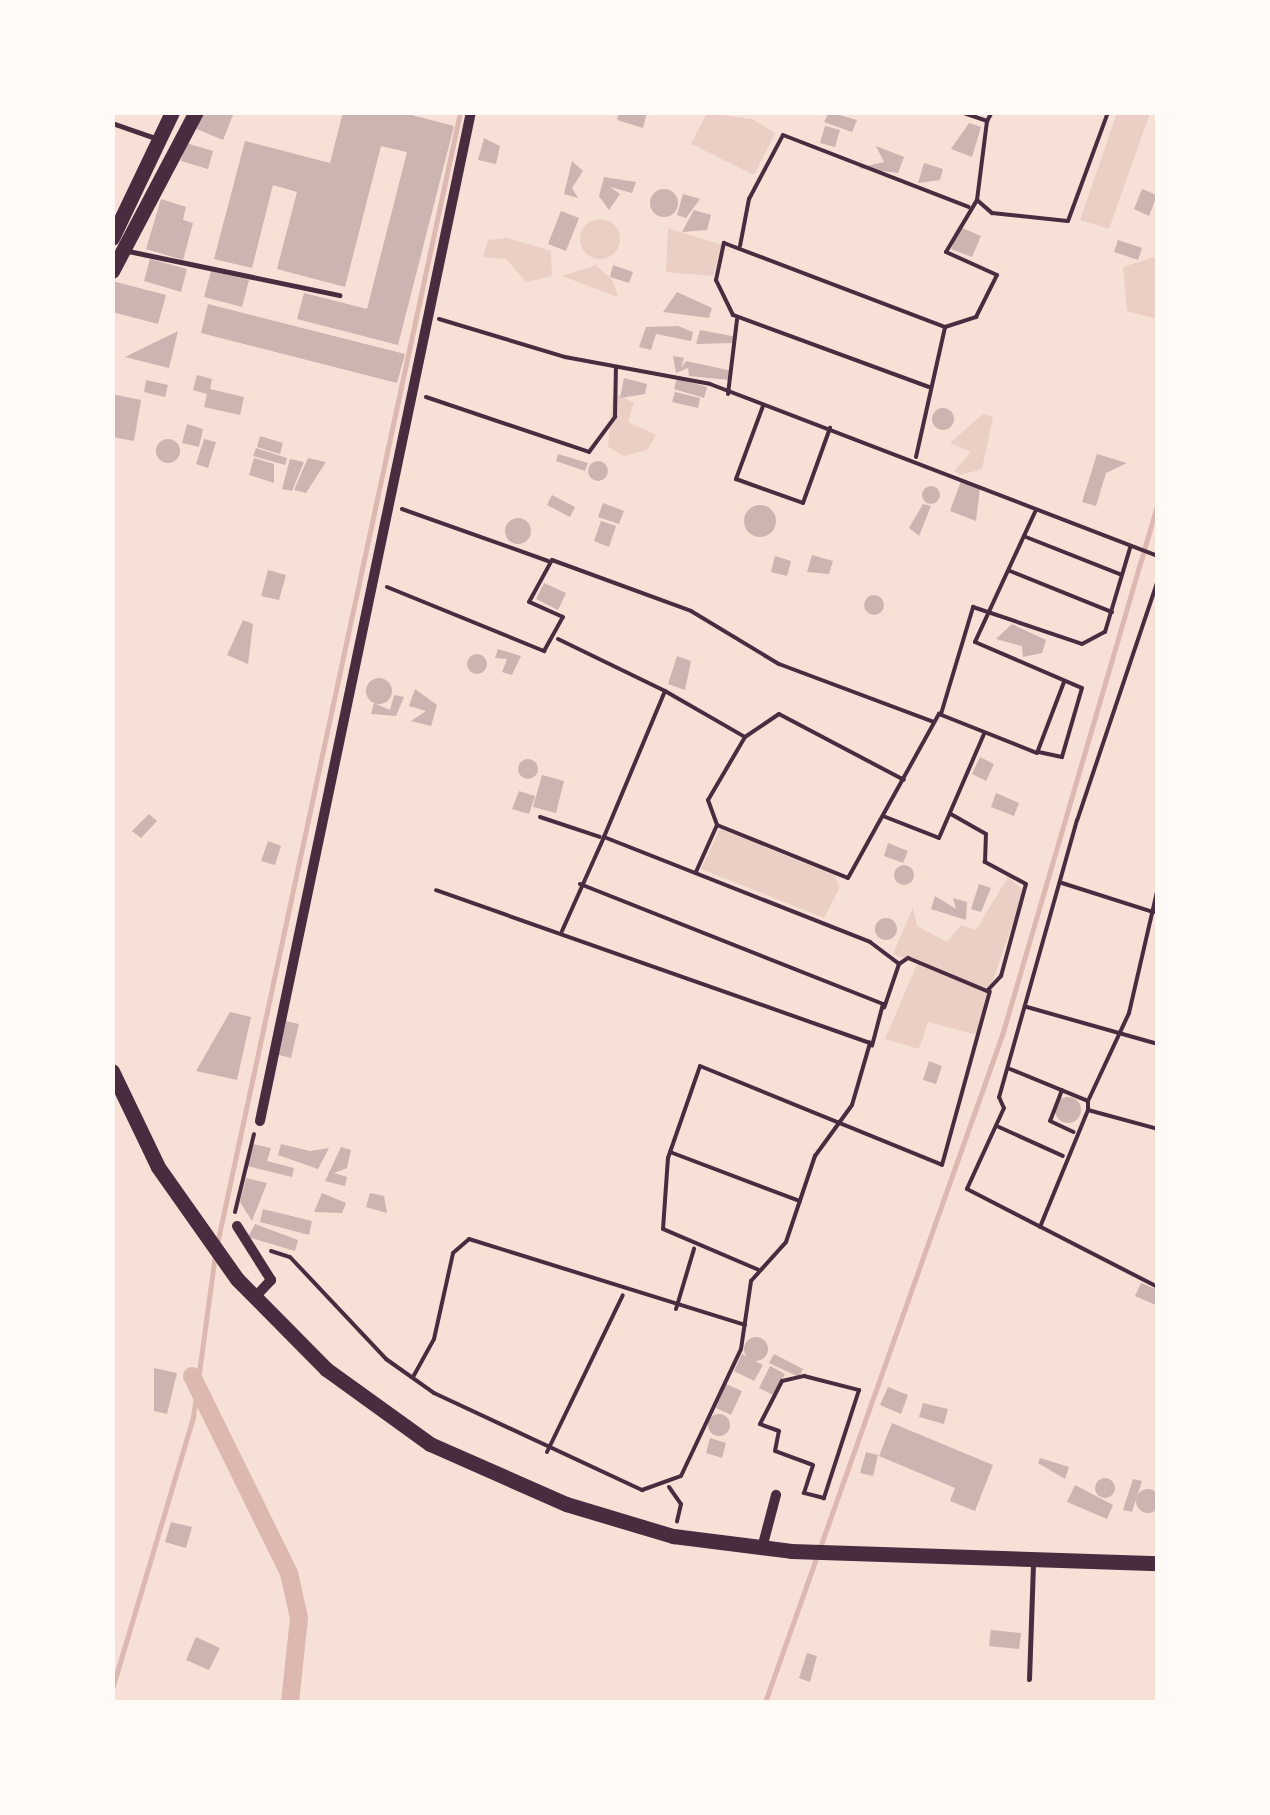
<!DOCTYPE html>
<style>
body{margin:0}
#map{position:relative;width:1270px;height:1815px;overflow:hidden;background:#f7e1d7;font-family:"Titillium Web",sans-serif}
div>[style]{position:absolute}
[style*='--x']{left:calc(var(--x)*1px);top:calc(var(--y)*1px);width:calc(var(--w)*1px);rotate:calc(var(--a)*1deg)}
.green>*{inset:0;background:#ebcfc5}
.round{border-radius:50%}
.stream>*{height:5px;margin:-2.5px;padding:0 2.5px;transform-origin:2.5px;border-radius:2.5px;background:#dcb8b0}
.canal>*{height:18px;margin:-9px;padding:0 9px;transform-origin:9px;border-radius:9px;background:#dcb8b0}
.building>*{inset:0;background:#ccb4b1}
.path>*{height:4px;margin:-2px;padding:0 2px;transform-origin:2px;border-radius:2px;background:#4a2c40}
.service>*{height:5px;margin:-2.5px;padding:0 2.5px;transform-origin:2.5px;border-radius:2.5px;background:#4a2c40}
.minor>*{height:10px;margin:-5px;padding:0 5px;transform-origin:5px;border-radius:5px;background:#4a2c40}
.secondary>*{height:15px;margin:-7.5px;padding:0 7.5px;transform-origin:7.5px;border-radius:7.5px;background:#4a2c40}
span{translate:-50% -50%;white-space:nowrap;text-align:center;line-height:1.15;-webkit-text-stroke:10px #fffaf5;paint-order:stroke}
.frame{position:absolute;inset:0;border:115px solid #fffaf5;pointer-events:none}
</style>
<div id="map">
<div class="green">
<div style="clip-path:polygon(707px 113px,752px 119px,775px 133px,754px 175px,691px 144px)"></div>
<div style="clip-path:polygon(1117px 113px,1150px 113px,1109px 229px,1080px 220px)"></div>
<div class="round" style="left:580px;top:219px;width:40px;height:40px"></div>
<div style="clip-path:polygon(668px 228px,722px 245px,713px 276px,666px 272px)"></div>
<div style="clip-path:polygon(507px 238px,551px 251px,552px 276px,526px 282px,506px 259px,483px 257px,488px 240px)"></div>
<div style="clip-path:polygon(1157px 256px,1158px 256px,1157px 319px,1127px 311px,1123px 267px)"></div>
<div style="clip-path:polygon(596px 265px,613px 281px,618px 297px,562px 276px)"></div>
<div style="clip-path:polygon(613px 392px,634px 403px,628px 422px,656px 435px,647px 450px,624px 456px,608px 447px)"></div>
<div style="clip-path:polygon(983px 414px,993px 417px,982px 469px,961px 475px,954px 471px,971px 452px,950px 443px)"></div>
<div style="clip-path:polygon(720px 829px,834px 875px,840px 887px,824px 918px,701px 869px)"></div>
<div style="clip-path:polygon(1008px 877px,1024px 891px,990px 989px,893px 954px,913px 907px,917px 926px,947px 942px,961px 925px,976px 930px)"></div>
<div style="clip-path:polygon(917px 964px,987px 993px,977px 1035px,928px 1022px,919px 1049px,885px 1039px)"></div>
</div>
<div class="stream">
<div style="--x:217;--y:1244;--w:1158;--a:-77.88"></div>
<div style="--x:112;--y:1689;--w:284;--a:-73.4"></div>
<div style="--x:193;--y:1417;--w:164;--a:-82.3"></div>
<div style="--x:765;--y:1702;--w:708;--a:-70.44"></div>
<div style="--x:1002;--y:1035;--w:555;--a:-73.69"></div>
</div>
<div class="canal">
<div style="--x:192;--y:1376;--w:220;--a:63.8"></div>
<div style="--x:289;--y:1573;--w:46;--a:77.5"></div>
<div style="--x:299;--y:1618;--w:84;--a:96.1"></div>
</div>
<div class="building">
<div style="clip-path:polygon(201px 112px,233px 115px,223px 140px,194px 128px)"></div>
<div style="clip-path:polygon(343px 112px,400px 112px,454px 126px,398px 345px,297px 319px,304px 293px,367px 309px,407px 152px,381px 146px,345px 287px,277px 269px,297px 192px,273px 185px,252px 268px,214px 259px,245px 141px,330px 163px)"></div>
<div style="clip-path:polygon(619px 112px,647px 112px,643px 128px,617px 120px)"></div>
<div style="clip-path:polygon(829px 112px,857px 120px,852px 132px,824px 122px)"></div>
<div style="clip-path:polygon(969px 123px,981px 127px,972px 157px,951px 149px)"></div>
<div style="clip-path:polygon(825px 126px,840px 130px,835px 147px,820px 143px)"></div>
<div style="clip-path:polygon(484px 138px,500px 146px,496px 164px,478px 160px)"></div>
<div style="clip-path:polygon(186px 143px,213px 151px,208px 169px,181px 161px)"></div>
<div style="clip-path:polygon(876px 146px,904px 157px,898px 173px,858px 168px,884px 162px)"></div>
<div style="clip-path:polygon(572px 161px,583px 171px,572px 188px,578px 198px,564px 194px)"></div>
<div style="clip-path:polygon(924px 163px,943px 169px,940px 180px,918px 183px)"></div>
<div style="clip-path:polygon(604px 177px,636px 182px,632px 193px,610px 187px,620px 194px,609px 210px,599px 196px)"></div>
<div style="clip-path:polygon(1142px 189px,1157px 195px,1149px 216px,1134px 209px)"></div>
<div class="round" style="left:650px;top:189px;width:28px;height:28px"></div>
<div style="clip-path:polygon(683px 194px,700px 199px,686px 218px,677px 215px)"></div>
<div style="clip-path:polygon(161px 199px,186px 207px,183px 220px,193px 223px,183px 260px,146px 249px)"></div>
<div style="clip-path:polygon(694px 210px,711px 215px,707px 230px,682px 232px)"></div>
<div style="clip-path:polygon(561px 211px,579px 218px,566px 251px,548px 244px)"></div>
<div style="clip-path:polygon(960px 227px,981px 236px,972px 257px,951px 249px)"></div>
<div style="clip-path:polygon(1118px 240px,1142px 248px,1138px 260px,1114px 252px)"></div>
<div style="clip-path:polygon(150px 259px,187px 269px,181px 292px,144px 281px)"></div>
<div style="clip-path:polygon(613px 265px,633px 272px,629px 283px,610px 277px)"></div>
<div style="clip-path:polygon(211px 271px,249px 280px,242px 307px,204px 297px)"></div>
<div style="clip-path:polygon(112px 281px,166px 295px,158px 324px,112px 312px)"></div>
<div style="clip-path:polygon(677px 292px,712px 308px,709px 318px,663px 312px)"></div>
<div style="clip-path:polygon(208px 304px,405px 354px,397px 383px,201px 333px)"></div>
<div style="clip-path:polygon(678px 326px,693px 332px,691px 341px,656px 334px,651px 350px,639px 347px,646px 327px)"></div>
<div style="clip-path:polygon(700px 330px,737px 337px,735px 343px,696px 344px)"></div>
<div style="clip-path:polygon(178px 331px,169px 368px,125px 357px)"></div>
<div style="clip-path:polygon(673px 356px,684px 358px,681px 368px,686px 361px,732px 371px,730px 380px,689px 376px,688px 368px,676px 373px)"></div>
<div style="clip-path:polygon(197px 375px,212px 379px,210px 389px,244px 397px,240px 415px,204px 407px,207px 394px,193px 390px)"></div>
<div style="clip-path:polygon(624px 378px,647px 384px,645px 394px,620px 398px)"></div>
<div style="clip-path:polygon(677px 378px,707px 387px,704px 398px,674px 389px)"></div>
<div style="clip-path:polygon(146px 380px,168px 385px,165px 397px,144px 392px)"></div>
<div style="clip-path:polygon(675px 392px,700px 398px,698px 408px,672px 402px)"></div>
<div style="clip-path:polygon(112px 394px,141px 400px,134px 441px,112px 437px)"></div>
<div class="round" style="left:932px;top:408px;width:22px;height:22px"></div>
<div style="clip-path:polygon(187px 424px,203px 429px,199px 447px,182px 443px)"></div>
<div style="clip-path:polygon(260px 436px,283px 443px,280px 454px,257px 447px)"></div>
<div style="clip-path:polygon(204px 439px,216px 442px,208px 468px,196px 464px)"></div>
<div class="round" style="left:156px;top:439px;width:24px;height:24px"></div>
<div style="clip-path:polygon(256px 448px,287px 458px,285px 465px,253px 456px)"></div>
<div style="clip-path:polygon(558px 454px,588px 463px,585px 471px,556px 461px)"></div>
<div style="clip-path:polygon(1097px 454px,1127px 463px,1106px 473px,1096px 506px,1082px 502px)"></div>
<div style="clip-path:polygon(254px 458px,274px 464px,274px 483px,249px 475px)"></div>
<div style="clip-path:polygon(308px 458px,326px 462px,306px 493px,294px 490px)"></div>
<div style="clip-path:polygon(290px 459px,304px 462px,292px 491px,282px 489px)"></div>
<div class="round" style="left:588px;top:461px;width:20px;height:20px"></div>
<div style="clip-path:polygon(961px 481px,980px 488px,976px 521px,950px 511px)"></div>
<div class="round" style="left:922px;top:486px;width:18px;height:18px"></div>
<div style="clip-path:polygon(552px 495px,575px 507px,570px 517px,547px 505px)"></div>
<div style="clip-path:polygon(603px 503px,624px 511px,619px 524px,598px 517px)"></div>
<div style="clip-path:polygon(923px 504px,931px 506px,919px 536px,909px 528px)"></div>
<div class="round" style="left:744px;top:505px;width:32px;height:32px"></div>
<div class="round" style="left:505px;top:518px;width:26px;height:26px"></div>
<div style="clip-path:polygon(601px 521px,616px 526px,609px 547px,594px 541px)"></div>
<div style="clip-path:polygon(812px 555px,833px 561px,829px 574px,807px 572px)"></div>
<div style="clip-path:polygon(775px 556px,791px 561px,787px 576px,771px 572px)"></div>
<div style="clip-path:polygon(268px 570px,286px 575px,279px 600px,261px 596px)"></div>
<div style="clip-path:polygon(544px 583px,566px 593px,558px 610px,536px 599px)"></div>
<div class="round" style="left:864px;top:595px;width:20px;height:20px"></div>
<div style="clip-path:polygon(243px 620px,253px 624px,248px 664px,227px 655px)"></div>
<div style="clip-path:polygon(1012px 624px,1046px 640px,1042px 653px,1023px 657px,1022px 646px,996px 639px)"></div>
<div style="clip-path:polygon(498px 649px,521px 656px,512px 675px,502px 672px,507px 659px,495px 658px)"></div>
<div class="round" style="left:467px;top:654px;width:20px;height:20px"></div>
<div style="clip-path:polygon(677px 656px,691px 661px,685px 690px,668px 684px)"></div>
<div class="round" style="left:366px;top:678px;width:26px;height:26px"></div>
<div style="clip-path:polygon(415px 689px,437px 705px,431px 726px,411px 721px,426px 711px,409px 706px)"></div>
<div style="clip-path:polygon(394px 695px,404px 697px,396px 716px,371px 714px,374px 703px,390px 710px)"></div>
<div style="clip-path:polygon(980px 757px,994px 764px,986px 781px,972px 774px)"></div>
<div class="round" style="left:518px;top:759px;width:20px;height:20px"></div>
<div style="clip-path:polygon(542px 775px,564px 781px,556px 813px,533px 807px)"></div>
<div style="clip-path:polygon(519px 791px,535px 796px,529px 814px,512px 809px)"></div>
<div style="clip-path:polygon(996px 793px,1019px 803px,1014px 816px,991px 807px)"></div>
<div style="clip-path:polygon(149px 814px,157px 821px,141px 838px,132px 831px)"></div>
<div style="clip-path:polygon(268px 841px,281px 846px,275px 865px,261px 861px)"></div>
<div style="clip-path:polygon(888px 843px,908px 851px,903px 863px,884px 856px)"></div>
<div class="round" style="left:894px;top:865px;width:20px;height:20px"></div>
<div style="clip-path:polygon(979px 884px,991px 888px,981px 912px,971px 909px)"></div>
<div style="clip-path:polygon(935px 896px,956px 909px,953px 898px,967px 902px,966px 920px,931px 909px)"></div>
<div class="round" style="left:875px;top:918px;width:22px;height:22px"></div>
<div style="clip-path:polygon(230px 1012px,251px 1017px,237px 1080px,196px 1071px)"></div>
<div style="clip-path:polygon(286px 1021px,299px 1024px,291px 1058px,279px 1055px)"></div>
<div style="clip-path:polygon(929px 1061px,942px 1066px,936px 1084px,923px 1080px)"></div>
<div class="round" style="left:1055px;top:1097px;width:26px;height:26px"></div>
<div style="clip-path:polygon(253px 1144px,271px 1148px,267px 1161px,294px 1168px,292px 1177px,247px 1166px)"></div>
<div style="clip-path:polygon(281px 1144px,310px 1151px,329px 1148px,318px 1169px,278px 1155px)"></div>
<div style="clip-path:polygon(341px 1147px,351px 1150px,347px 1168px,334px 1173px,347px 1177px,345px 1186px,325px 1181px)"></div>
<div style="clip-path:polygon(246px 1178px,267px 1183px,252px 1221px,240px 1202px)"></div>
<div style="clip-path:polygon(322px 1193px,346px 1203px,342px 1213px,314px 1212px)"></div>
<div style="clip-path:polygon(370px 1193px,384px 1196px,387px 1213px,366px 1207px)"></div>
<div style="clip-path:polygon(263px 1209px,312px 1221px,309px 1235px,260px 1222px)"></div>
<div style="clip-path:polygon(255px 1224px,298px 1240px,295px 1251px,248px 1237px)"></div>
<div style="clip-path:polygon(1141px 1283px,1158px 1290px,1158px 1306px,1135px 1296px)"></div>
<div class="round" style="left:744px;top:1337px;width:24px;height:24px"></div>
<div style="clip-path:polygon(742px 1354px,763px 1365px,754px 1381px,734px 1371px)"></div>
<div style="clip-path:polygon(774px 1354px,803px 1369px,799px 1377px,769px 1363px)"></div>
<div style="clip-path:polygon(770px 1366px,785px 1374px,773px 1395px,759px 1388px)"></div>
<div style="clip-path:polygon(154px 1368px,177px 1373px,167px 1414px,154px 1411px)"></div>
<div style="clip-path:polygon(726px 1384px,742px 1391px,731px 1415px,716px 1408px)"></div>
<div style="clip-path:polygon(888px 1387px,908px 1395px,901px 1414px,880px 1405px)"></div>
<div style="clip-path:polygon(923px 1403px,948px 1409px,944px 1424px,919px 1417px)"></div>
<div class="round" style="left:708px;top:1414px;width:22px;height:22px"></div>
<div style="clip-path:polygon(892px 1423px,993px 1465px,975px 1511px,950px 1501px,955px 1488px,879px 1456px)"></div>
<div style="clip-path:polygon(710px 1438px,726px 1443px,722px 1458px,706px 1453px)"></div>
<div style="clip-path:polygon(866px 1452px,878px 1455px,873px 1476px,860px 1473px)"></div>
<div style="clip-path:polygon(1040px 1458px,1069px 1467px,1065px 1479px,1038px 1463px)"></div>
<div class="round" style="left:1095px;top:1478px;width:20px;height:20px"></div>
<div style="clip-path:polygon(1133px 1479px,1142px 1481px,1132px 1512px,1123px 1510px)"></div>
<div style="clip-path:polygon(1075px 1485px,1113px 1505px,1107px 1519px,1067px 1502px)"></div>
<div class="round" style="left:1136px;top:1489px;width:24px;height:24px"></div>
<div style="clip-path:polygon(171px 1522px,192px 1527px,186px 1548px,165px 1542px)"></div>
<div style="clip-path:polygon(991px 1630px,1021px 1633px,1019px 1649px,989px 1646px)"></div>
<div style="clip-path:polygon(196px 1637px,220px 1648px,209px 1670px,186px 1660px)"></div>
<div style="clip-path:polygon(807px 1653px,817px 1656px,810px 1682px,799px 1678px)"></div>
</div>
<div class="path">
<div style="--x:961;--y:112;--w:28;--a:19"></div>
<div style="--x:987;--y:121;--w:10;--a:-61"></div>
<div style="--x:987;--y:121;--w:80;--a:97.2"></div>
<div style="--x:977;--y:200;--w:20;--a:41"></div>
<div style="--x:992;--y:213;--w:76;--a:6"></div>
<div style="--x:1068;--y:221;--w:116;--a:-69.8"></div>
<div style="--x:740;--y:246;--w:48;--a:-79.2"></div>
<div style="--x:749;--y:199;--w:72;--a:-62"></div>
<div style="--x:783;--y:135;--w:199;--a:21.2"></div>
<div style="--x:439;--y:319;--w:132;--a:16.8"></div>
<div style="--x:565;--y:357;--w:147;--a:10.5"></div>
<div style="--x:710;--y:384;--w:480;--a:21"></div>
<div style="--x:929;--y:387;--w:209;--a:-159.8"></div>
<div style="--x:733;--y:315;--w:39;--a:-116"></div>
<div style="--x:716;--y:280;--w:38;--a:-78"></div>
<div style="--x:724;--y:243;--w:236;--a:20.8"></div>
<div style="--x:945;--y:327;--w:33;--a:-18"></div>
<div style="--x:976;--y:317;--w:47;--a:-63.4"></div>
<div style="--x:997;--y:275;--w:56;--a:-155.7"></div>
<div style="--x:946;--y:252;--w:61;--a:-59.2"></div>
<div style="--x:728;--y:394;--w:75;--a:-83.1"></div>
<div style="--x:426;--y:397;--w:172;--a:18.6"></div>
<div style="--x:589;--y:452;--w:44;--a:-53.4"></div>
<div style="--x:615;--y:417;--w:50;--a:-88.9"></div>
<div style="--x:763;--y:406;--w:78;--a:110.3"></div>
<div style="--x:736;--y:479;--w:71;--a:19.7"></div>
<div style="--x:803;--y:503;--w:80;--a:-70.2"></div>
<div style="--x:916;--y:457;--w:133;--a:-77.4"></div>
<div style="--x:402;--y:509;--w:155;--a:19.6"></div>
<div style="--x:1035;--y:512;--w:143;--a:114.8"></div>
<div style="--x:975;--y:642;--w:116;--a:23.3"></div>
<div style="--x:1082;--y:688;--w:72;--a:106.2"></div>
<div style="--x:1062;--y:757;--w:24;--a:-168"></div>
<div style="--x:1026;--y:537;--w:103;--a:21.6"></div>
<div style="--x:1010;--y:571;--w:110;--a:21.9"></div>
<div style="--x:1158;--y:580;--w:253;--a:108.6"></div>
<div style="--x:1077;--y:820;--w:288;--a:105.7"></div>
<div style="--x:999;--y:1097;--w:12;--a:66"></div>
<div style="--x:1004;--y:1108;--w:89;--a:114.6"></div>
<div style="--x:967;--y:1189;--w:215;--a:27.2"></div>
<div style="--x:387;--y:587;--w:170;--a:22.2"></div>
<div style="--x:544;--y:651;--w:39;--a:-61"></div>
<div style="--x:563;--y:617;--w:37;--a:-156"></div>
<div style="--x:529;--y:602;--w:48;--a:-61.3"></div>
<div style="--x:552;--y:560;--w:148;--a:20.1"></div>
<div style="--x:691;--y:611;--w:103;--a:31.1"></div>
<div style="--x:779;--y:664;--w:165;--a:20.5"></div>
<div style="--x:558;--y:639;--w:119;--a:25.9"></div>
<div style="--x:665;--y:691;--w:158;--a:112.7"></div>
<div style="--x:665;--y:691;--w:92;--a:29.9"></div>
<div style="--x:745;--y:737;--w:73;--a:120.4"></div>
<div style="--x:708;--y:800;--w:27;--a:70"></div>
<div style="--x:717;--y:825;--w:51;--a:114.1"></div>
<div style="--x:941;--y:714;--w:112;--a:-73.3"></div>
<div style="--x:973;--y:607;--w:115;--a:18.7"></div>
<div style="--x:1082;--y:644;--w:26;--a:-28"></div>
<div style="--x:1105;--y:632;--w:88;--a:-73.4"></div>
<div style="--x:745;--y:737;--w:41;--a:-34.1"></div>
<div style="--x:779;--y:714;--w:141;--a:27.8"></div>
<div style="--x:883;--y:816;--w:60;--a:21.4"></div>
<div style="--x:939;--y:838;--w:113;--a:-66.6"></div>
<div style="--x:540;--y:817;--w:63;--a:18.4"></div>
<div style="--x:717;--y:825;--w:141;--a:22"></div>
<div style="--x:848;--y:878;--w:188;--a:-61"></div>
<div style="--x:939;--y:714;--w:105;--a:21.7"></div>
<div style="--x:1037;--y:753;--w:76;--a:-69.2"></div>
<div style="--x:1062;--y:883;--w:96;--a:17.7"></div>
<div style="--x:580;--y:884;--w:326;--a:21.6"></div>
<div style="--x:883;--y:1004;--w:43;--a:104.7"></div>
<div style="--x:562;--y:931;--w:103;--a:-65.9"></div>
<div style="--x:604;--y:837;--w:286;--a:21.5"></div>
<div style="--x:870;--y:942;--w:36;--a:37"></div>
<div style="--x:899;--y:964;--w:46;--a:108.8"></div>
<div style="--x:899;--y:964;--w:11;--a:-34"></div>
<div style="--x:908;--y:958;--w:86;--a:22.7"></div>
<div style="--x:987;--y:991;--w:21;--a:-47"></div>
<div style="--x:1001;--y:976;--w:95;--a:-74.8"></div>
<div style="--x:1026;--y:884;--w:47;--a:-151.8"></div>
<div style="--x:985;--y:862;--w:28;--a:-88"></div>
<div style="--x:986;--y:834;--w:40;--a:-150.3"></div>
<div style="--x:1027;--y:1007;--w:136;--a:15.8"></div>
<div style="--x:1010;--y:1069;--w:84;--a:22.3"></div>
<div style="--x:1088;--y:1101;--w:9;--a:90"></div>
<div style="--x:1088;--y:1110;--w:73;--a:15.2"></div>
<div style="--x:1062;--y:1090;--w:33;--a:111"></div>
<div style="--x:1050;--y:1121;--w:26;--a:25"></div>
<div style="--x:1088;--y:1101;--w:97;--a:-65"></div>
<div style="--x:1129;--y:1013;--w:129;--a:-77"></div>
<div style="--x:999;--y:1127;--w:70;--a:24.4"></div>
<div style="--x:670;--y:1152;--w:139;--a:20.7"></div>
<div style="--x:235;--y:1212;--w:80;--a:-76.3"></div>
<div style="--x:1040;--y:1227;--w:126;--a:-67.7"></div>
<div style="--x:271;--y:1251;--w:20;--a:18"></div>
<div style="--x:290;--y:1257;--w:140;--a:46.7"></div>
<div style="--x:386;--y:1359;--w:59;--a:35.3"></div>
<div style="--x:434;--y:1393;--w:230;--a:25"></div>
<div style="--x:642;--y:1490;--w:41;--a:-19.7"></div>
<div style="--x:681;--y:1476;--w:140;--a:-64.7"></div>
<div style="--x:741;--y:1349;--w:69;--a:-81.6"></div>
<div style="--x:751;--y:1281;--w:52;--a:-48.1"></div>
<div style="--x:786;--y:1242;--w:91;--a:-71.4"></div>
<div style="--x:815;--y:1156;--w:63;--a:-54"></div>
<div style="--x:852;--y:1105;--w:65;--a:-73.8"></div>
<div style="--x:870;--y:1043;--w:460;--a:-160.6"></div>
<div style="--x:759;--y:1270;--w:104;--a:-156.9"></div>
<div style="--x:663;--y:1229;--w:71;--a:-86"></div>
<div style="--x:668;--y:1158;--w:97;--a:-70.8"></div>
<div style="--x:700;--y:1066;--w:261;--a:22.2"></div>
<div style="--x:942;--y:1165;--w:180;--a:-74.6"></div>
<div style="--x:676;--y:1309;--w:63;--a:-73.3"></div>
<div style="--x:804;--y:1376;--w:57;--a:14.3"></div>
<div style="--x:859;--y:1390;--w:114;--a:108"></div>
<div style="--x:824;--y:1498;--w:21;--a:-166"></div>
<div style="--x:804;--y:1493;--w:29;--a:-72"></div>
<div style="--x:813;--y:1465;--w:40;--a:-159.8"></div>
<div style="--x:775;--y:1451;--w:20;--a:-79"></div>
<div style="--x:779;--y:1431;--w:20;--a:-160"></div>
<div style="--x:760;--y:1424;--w:48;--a:-62.9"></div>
<div style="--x:782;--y:1381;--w:23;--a:-13"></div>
<div style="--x:413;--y:1377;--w:43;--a:-61.1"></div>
<div style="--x:434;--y:1339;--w:88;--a:-77.5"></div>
<div style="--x:453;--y:1253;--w:21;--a:-41"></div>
<div style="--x:469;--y:1239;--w:289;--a:17.3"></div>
<div style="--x:547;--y:1452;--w:174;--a:-64.2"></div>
<div style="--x:669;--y:1487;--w:21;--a:55"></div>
<div style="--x:681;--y:1504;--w:18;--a:103"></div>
</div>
<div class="service">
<div style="--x:112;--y:123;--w:49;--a:19.2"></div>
<div style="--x:128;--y:251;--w:216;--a:11.8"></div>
<div style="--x:1029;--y:1679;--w:116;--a:-88"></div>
</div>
<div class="minor">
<div style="--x:260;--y:1121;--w:1031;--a:-78.19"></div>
<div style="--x:237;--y:1226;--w:64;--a:57.8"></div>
<div style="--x:271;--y:1280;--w:25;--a:133"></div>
<div style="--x:762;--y:1548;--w:55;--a:-75.2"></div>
</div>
<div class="secondary">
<div style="--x:112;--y:238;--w:140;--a:-64.5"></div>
<div style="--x:112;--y:271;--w:180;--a:-62.2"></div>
<div style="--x:112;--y:1071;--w:106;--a:64.4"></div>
<div style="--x:158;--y:1167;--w:137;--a:54.8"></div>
<div style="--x:237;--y:1279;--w:127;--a:45.3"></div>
<div style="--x:326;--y:1369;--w:128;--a:35.8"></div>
<div style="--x:430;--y:1444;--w:149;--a:23.8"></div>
<div style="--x:566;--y:1504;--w:112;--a:16.7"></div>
<div style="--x:673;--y:1536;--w:119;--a:7.2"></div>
<div style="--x:791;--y:1551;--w:367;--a:1.9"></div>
</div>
<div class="frame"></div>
</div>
